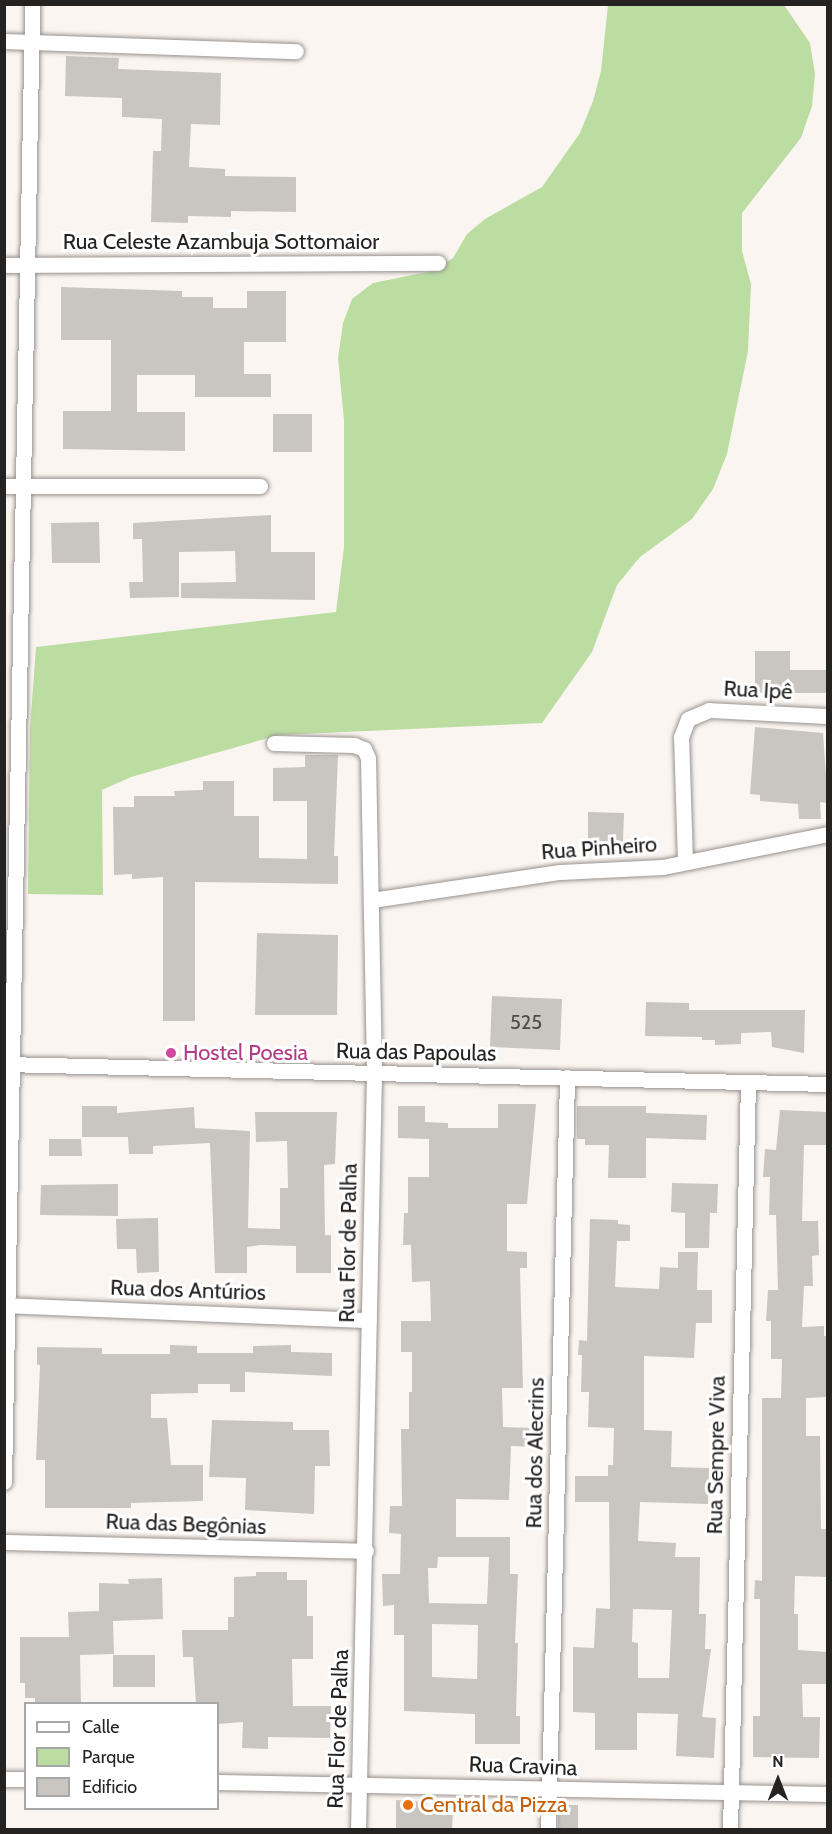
<!DOCTYPE html>
<meta charset="utf-8">
<style>
body{margin:0}
#map{position:relative;width:832px;height:1834px;overflow:hidden;background:#fbf5f1;font-family:Cabin,sans-serif}
div>[style]{position:absolute}
[style*='--x']{left:calc(var(--x)*1px);top:calc(var(--y)*1px);width:calc(var(--w)*1px);rotate:calc(var(--a)*1deg)}
.green>*{inset:0;background:#bcdda1}
.building>*{inset:0;background:#c9c6c1}
.roads{filter:drop-shadow(0 0 2px #98928f) drop-shadow(0 0 2px #98928f)}
.minor>*{height:15px;margin:-7.5px;padding:0 7.5px;transform-origin:7.5px;border-radius:7.5px;background:#fff}
.dots>*{width:16px;height:16px;translate:-50% -50%;box-sizing:border-box;border:3px solid #fff;border-radius:50%}
span{translate:-50% -50%;white-space:nowrap;text-align:center;line-height:1.15;-webkit-text-stroke:6px #fff;paint-order:stroke}
.number-label{font-size:20px;color:#4e4c4a}
.number-label span{-webkit-text-stroke-width:0}
.street-label{font-size:22px;color:#252322}
.hotel-label{font-size:22px;color:#b23c85}
.left{translate:0 -50%;text-align:left}
.food-label{font-size:22px;color:#c56008}
.frame{position:absolute;inset:0;border:6px solid #252322;pointer-events:none}
.legend{position:absolute;left:24px;top:1702px;width:195px;height:108px;box-sizing:border-box;background:#fff;border:2px solid #a8a7a7;margin:0;padding:8px 10px;list-style:none;font-size:18px;color:#252322}
.legend li{display:flex;align-items:center;gap:12px;height:30px}
.legend b{width:30px;border:2px solid #a8a7a7}
.north{position:absolute;left:748px;top:1750px;width:60px;height:60px;-webkit-text-stroke:4px #fff;paint-order:stroke;rotate:0deg;font-size:16px;font-weight:700;line-height:24px;text-align:center;color:#252322}
.north::after{content:'';display:block;margin:auto;width:21px;height:27px;background:#252322;clip-path:polygon(50% 0,100% 100%,50% 72%,0 100%)}
</style>
<div id="map">
<div class="green">
<div style="clip-path:polygon(608px 5px,784px 5px,810px 43px,815px 74px,812px 106px,801px 138px,742px 213px,742px 251px,751px 284px,748px 351px,727px 454px,713px 489px,692px 519px,640px 557px,617px 585px,592px 652px,542px 723px,279px 735px,131px 777px,102px 790px,103px 895px,28px 894px,30px 727px,36px 647px,336px 612px,344px 547px,344px 420px,338px 358px,343px 323px,352px 299px,373px 283px,432px 271px,453px 258px,467px 234px,485px 219px,542px 187px,580px 133px,593px 101px,601px 71px)"></div>
</div>
<div class="building">
<div style="clip-path:polygon(66px 56px,119px 58px,118px 69px,221px 73px,220px 125px,191px 124px,189px 167px,225px 169px,225px 176px,296px 177px,296px 212px,231px 211px,231px 217px,188px 216px,188px 223px,151px 222px,153px 151px,161px 151px,162px 119px,122px 117px,122px 98px,65px 96px)"></div>
<div style="clip-path:polygon(61px 287px,182px 291px,182px 297px,213px 297px,213px 308px,247px 308px,247px 291px,286px 291px,286px 342px,244px 342px,244px 374px,271px 374px,271px 397px,195px 397px,195px 375px,137px 375px,137px 412px,185px 412px,185px 451px,63px 449px,63px 411px,111px 411px,111px 340px,61px 340px)"></div>
<div style="clip-path:polygon(273px 414px,312px 414px,312px 452px,273px 452px)"></div>
<div style="clip-path:polygon(271px 515px,271px 552px,315px 552px,315px 600px,181px 598px,181px 583px,236px 582px,235px 551px,179px 552px,179px 597px,130px 598px,129px 582px,143px 582px,142px 539px,133px 539px,133px 523px)"></div>
<div style="clip-path:polygon(99px 522px,100px 563px,52px 563px,51px 523px)"></div>
<div style="clip-path:polygon(755px 651px,790px 651px,790px 670px,827px 670px,827px 693px,755px 693px)"></div>
<div style="clip-path:polygon(755px 727px,823px 733px,828px 803px,820px 802px,821px 819px,799px 819px,798px 804px,760px 801px,760px 795px,750px 794px)"></div>
<div style="clip-path:polygon(305px 755px,338px 755px,334px 856px,338px 856px,338px 884px,195px 882px,195px 1021px,163px 1021px,163px 877px,132px 879px,132px 874px,114px 875px,113px 807px,134px 807px,134px 796px,175px 796px,174px 791px,203px 790px,203px 781px,234px 781px,234px 816px,259px 816px,259px 858px,307px 859px,307px 801px,273px 801px,273px 768px,305px 767px)"></div>
<div style="clip-path:polygon(588px 812px,624px 813px,623px 842px,588px 841px)"></div>
<div style="clip-path:polygon(257px 933px,338px 935px,337px 1015px,255px 1015px)"></div>
<div style="clip-path:polygon(492px 996px,562px 999px,560px 1050px,490px 1047px)"></div>
<div style="clip-path:polygon(646px 1002px,689px 1003px,689px 1010px,805px 1010px,804px 1053px,772px 1047px,771px 1032px,741px 1033px,741px 1044px,715px 1045px,715px 1040px,702px 1040px,702px 1037px,645px 1036px)"></div>
<div style="clip-path:polygon(evenodd,498px 1104px,536px 1104px,527px 1204px,507px 1204px,507px 1251px,527px 1252px,527px 1268px,520px 1268px,523px 1388px,502px 1388px,503px 1427px,537px 1428px,537px 1447px,511px 1446px,509px 1500px,456px 1499px,456px 1537px,510px 1537px,510px 1574px,518px 1574px,515px 1643px,518px 1643px,516px 1716px,520px 1716px,520px 1744px,475px 1744px,475px 1714px,404px 1711px,404px 1635px,394px 1635px,394px 1605px,383px 1606px,382px 1574px,400px 1574px,401px 1534px,389px 1533px,390px 1506px,402px 1506px,401px 1429px,409px 1429px,409px 1392px,412px 1392px,412px 1352px,401px 1352px,401px 1321px,431px 1321px,430px 1281px,412px 1282px,411px 1245px,403px 1245px,404px 1213px,408px 1213px,408px 1177px,429px 1177px,429px 1139px,398px 1138px,398px 1106px,425px 1106px,425px 1122px,448px 1123px,448px 1128px,498px 1128px,498px 1104px,438px 1557px,489px 1557px,487px 1604px,429px 1603px,428px 1568px,437px 1568px,438px 1557px,498px 1104px,432px 1624px,478px 1625px,477px 1679px,432px 1677px,432px 1624px)"></div>
<div style="clip-path:polygon(82px 1106px,117px 1106px,117px 1113px,194px 1107px,195px 1128px,250px 1131px,248px 1228px,280px 1229px,280px 1188px,288px 1188px,287px 1141px,256px 1142px,255px 1112px,337px 1112px,335px 1164px,324px 1165px,325px 1235px,331px 1235px,331px 1273px,296px 1273px,296px 1246px,261px 1245px,247px 1247px,247px 1273px,215px 1273px,210px 1143px,153px 1146px,153px 1154px,129px 1154px,128px 1137px,82px 1137px)"></div>
<div style="clip-path:polygon(577px 1106px,646px 1106px,646px 1113px,707px 1115px,706px 1140px,646px 1138px,646px 1178px,608px 1178px,609px 1145px,585px 1145px,585px 1139px,577px 1139px)"></div>
<div style="clip-path:polygon(780px 1110px,828px 1112px,828px 1145px,804px 1145px,802px 1221px,818px 1221px,819px 1255px,812px 1256px,813px 1286px,804px 1286px,802px 1327px,824px 1326px,824px 1336px,828px 1336px,828px 1397px,806px 1398px,806px 1436px,820px 1436px,821px 1529px,828px 1529px,828px 1577px,795px 1576px,794px 1614px,798px 1614px,798px 1650px,828px 1652px,828px 1684px,802px 1684px,803px 1717px,820px 1717px,819px 1758px,753px 1757px,753px 1716px,760px 1716px,760px 1599px,754px 1599px,755px 1580px,762px 1581px,762px 1398px,781px 1398px,782px 1359px,771px 1359px,771px 1321px,766px 1321px,768px 1290px,778px 1290px,776px 1215px,769px 1215px,770px 1177px,763px 1177px,765px 1149px,776px 1150px)"></div>
<div style="clip-path:polygon(49px 1139px,81px 1139px,82px 1156px,49px 1156px)"></div>
<div style="clip-path:polygon(672px 1183px,718px 1184px,717px 1213px,710px 1213px,709px 1248px,685px 1248px,685px 1213px,671px 1212px)"></div>
<div style="clip-path:polygon(118px 1184px,118px 1216px,40px 1215px,41px 1185px)"></div>
<div style="clip-path:polygon(158px 1218px,159px 1272px,137px 1273px,136px 1249px,117px 1249px,116px 1219px)"></div>
<div style="clip-path:polygon(evenodd,590px 1219px,618px 1220px,618px 1224px,630px 1225px,630px 1241px,617px 1241px,615px 1287px,659px 1289px,660px 1267px,678px 1268px,678px 1252px,698px 1252px,697px 1290px,712px 1290px,712px 1323px,696px 1323px,694px 1358px,644px 1356px,644px 1430px,672px 1431px,671px 1467px,709px 1468px,708px 1504px,640px 1502px,638px 1541px,676px 1543px,675px 1557px,700px 1557px,699px 1614px,706px 1614px,705px 1649px,711px 1649px,702px 1717px,716px 1718px,714px 1758px,676px 1756px,678px 1714px,637px 1713px,637px 1750px,595px 1750px,595px 1713px,573px 1712px,573px 1647px,594px 1648px,596px 1608px,610px 1609px,609px 1502px,575px 1502px,575px 1476px,608px 1476px,608px 1465px,613px 1465px,614px 1428px,588px 1427px,589px 1392px,581px 1392px,582px 1355px,578px 1355px,579px 1340px,587px 1341px,590px 1219px,633px 1609px,672px 1610px,669px 1678px,638px 1678px,638px 1643px,632px 1642px,633px 1609px)"></div>
<div style="clip-path:polygon(170px 1345px,197px 1346px,197px 1353px,253px 1353px,253px 1346px,291px 1345px,291px 1352px,332px 1353px,332px 1376px,245px 1372px,245px 1392px,230px 1392px,230px 1384px,198px 1384px,198px 1393px,151px 1394px,151px 1418px,167px 1418px,171px 1465px,203px 1465px,203px 1501px,131px 1503px,131px 1508px,45px 1508px,45px 1460px,36px 1460px,40px 1365px,37px 1365px,37px 1347px,102px 1348px,102px 1354px,170px 1354px)"></div>
<div style="clip-path:polygon(212px 1420px,293px 1422px,293px 1430px,329px 1430px,330px 1466px,315px 1466px,314px 1514px,245px 1510px,246px 1478px,209px 1477px)"></div>
<div style="clip-path:polygon(256px 1572px,287px 1572px,287px 1580px,307px 1580px,307px 1616px,313px 1616px,313px 1659px,292px 1659px,293px 1706px,331px 1706px,330px 1738px,268px 1737px,268px 1749px,242px 1748px,243px 1722px,218px 1724px,218px 1704px,196px 1704px,193px 1657px,183px 1657px,182px 1630px,228px 1630px,228px 1617px,234px 1617px,234px 1577px,256px 1576px)"></div>
<div style="clip-path:polygon(162px 1578px,163px 1619px,113px 1621px,114px 1654px,80px 1655px,81px 1704px,35px 1704px,35px 1698px,25px 1698px,25px 1683px,20px 1683px,20px 1637px,69px 1637px,68px 1612px,99px 1611px,99px 1583px,129px 1584px,128px 1579px)"></div>
<div style="clip-path:polygon(113px 1655px,155px 1655px,155px 1687px,113px 1687px)"></div>
<div style="clip-path:polygon(396px 1800px,427px 1802px,426px 1810px,453px 1811px,452px 1830px,396px 1830px)"></div>
<div style="clip-path:polygon(558px 1805px,578px 1805px,578px 1830px,558px 1830px)"></div>
</div>
<div class="roads">
<div class="minor">
<div style="--x:4;--y:41;--w:292;--a:2"></div>
<div style="--x:4;--y:265;--w:434;--a:-0.3"></div>
<div style="--x:4;--y:486;--w:256;--a:0"></div>
<div style="--x:274;--y:743;--w:80;--a:1.4"></div>
<div style="--x:354;--y:745;--w:11;--a:22"></div>
<div style="--x:364;--y:749;--w:10;--a:66"></div>
<div style="--x:368;--y:758;--w:316;--a:88.9"></div>
<div style="--x:374;--y:1074;--w:756;--a:91.21"></div>
<div style="--x:685;--y:862;--w:125;--a:-91.8"></div>
<div style="--x:681;--y:737;--w:19;--a:-69"></div>
<div style="--x:688;--y:719;--w:23;--a:-23"></div>
<div style="--x:709;--y:710;--w:119;--a:2.9"></div>
<div style="--x:372;--y:900;--w:190;--a:-8.5"></div>
<div style="--x:560;--y:872;--w:103;--a:-2.8"></div>
<div style="--x:663;--y:867;--w:168;--a:-11.3"></div>
<div style="--x:4;--y:1064;--w:824;--a:1.39"></div>
<div style="--x:4;--y:1305;--w:365;--a:2.4"></div>
<div style="--x:4;--y:1482;--w:1478;--a:-88.91"></div>
<div style="--x:4;--y:1542;--w:362;--a:1.4"></div>
<div style="--x:4;--y:1779;--w:22;--a:0"></div>
<div style="--x:218;--y:1782;--w:610;--a:1.13"></div>
<div style="--x:548;--y:1830;--w:753;--a:-88.55"></div>
<div style="--x:730;--y:1830;--w:748;--a:-88.62"></div>
</div>
</div>
<div class="dots">
<div style="left:171px;top:1053px;background:#d1479c"></div>
<div style="left:408px;top:1805px;background:#e8710a"></div>
</div>
<div class="number-label">
<span style="left:526px;top:1022px">525</span>
</div>
<div class="street-label">
<span style="left:221px;top:242px">Rua Celeste Azambuja Sottomaior</span>
<span style="left:758px;top:690px;rotate:3deg">Rua Ipê</span>
<span style="left:599px;top:848px;rotate:-4deg">Rua Pinheiro</span>
<span style="left:416px;top:1052px;rotate:1deg">Rua das Papoulas</span>
<span style="left:348px;top:1243px;rotate:-89deg">Rua Flor de Palha</span>
<span style="left:188px;top:1290px;rotate:2deg">Rua dos Antúrios</span>
<span style="left:535px;top:1453px;rotate:-89deg">Rua dos Alecrins</span>
<span style="left:716px;top:1455px;rotate:-89deg">Rua Sempre Viva</span>
<span style="left:186px;top:1524px;rotate:2deg">Rua das Begônias</span>
<span style="left:338px;top:1729px;rotate:-88deg">Rua Flor de Palha</span>
<span style="left:523px;top:1766px;rotate:2deg">Rua Cravina</span>
</div>
<div class="hotel-label">
<span class="left" style="left:183px;top:1053px">Hostel Poesia</span>
</div>
<div class="food-label">
<span class="left" style="left:420px;top:1805px">Central da Pizza</span>
</div>
<div class="frame"></div>
<ul class="legend">
<li><b style="height:8px;background:#fff"></b>Calle</li>
<li><b style="height:16px;background:#bcdda1"></b>Parque</li>
<li><b style="height:16px;background:#c9c6c1"></b>Edificio</li>
</ul>
<div class="north">N</div>
</div>
